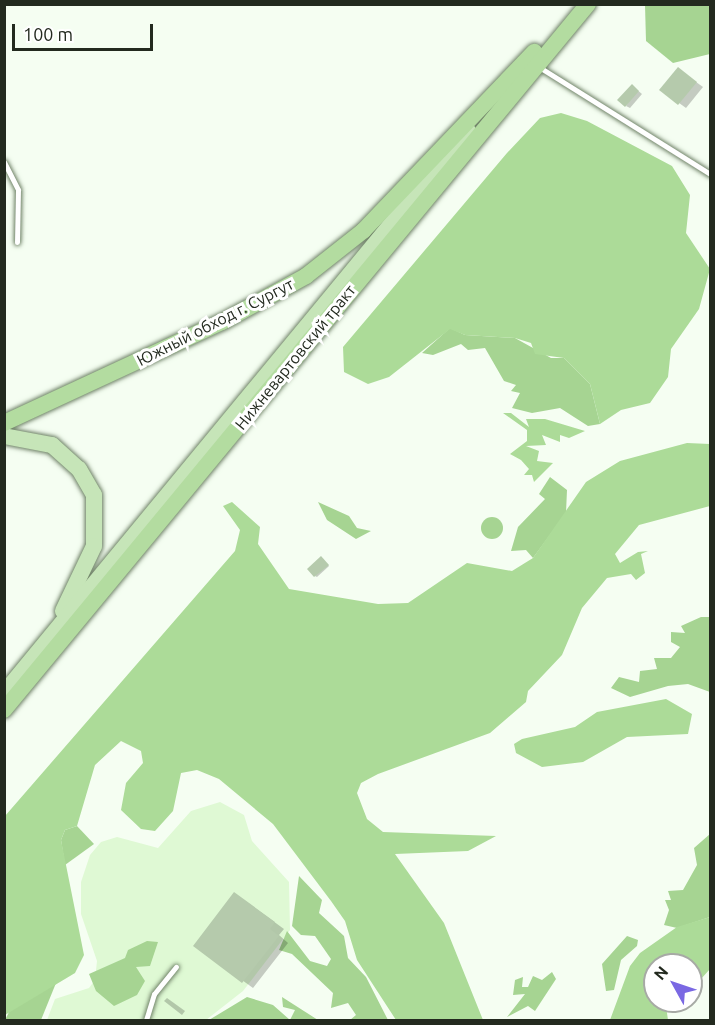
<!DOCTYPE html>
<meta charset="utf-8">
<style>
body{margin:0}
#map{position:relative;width:715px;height:1025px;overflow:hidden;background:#f5fef2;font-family:Ubuntu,sans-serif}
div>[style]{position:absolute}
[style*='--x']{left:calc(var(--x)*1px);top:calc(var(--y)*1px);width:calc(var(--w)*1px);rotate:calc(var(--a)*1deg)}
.built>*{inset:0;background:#dff9d4}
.forest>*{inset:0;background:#a6d492}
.round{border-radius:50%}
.water>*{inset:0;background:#acdb98}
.shadow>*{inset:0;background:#0003}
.building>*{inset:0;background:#b5caac}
.roads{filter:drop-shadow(0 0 2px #718469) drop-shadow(0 0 2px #718469)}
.service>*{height:5px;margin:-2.5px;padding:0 2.5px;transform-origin:2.5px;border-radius:2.5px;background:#fff}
.primary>*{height:16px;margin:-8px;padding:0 8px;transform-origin:8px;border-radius:8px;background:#c6e5b8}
.trunk>*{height:16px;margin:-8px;padding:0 8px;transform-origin:8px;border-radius:8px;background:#b3dca0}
span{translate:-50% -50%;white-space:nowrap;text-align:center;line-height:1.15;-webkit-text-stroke:6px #fff;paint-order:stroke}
.street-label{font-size:16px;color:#232a1f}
.frame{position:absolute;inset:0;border:6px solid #232a1f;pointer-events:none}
.north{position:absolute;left:643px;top:953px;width:60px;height:60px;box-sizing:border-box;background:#fff;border:2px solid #a7aaa5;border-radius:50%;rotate:310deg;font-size:16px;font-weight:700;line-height:24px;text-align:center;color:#232a1f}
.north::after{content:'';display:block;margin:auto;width:21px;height:27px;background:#7a68e3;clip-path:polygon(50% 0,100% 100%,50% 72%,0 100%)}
.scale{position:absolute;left:12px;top:24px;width:141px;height:27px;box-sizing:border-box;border:3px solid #232a1f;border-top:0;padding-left:8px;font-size:18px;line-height:21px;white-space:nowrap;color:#232a1f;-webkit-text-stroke:4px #fff;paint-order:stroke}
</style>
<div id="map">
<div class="built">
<div style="clip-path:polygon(220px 802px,244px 815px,252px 841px,289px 882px,290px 930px,243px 991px,206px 1020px,47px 1020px,55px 999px,89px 988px,95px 980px,97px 961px,81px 914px,81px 882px,90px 855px,101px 842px,117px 837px,158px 848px,191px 811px)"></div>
</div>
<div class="forest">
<div style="clip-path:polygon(645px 5px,710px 5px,710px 54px,673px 63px,646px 41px)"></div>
<div style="clip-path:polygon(450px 328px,465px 335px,515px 338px,551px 358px,564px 358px,590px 384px,600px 424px,588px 426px,560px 408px,532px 413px,512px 408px,520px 393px,511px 391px,516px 385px,504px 381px,485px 348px,468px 350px,461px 344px,433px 355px,422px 353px)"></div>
<div style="clip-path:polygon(550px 477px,567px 490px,566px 513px,533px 558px,526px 550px,511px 551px,518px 527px,545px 499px,539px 494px)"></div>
<div style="clip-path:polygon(318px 502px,349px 516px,357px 528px,371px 531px,356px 539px,327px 520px)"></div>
<div class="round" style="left:481px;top:517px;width:22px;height:22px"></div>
<div style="clip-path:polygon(701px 617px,710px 617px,710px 692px,688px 684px,668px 686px,630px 697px,611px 688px,619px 677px,639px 682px,640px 671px,657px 669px,654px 658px,671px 658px,680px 647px,671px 642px,671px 632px,685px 633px,681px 626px)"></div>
<div style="clip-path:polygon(77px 826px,94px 844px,65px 865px,61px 840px,65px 830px)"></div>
<div style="clip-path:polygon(710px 834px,710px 917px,677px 928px,664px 925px,669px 910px,665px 900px,671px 900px,668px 891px,683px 890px,697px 865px,694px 848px)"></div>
<div style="clip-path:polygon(299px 876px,322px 900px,319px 913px,344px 936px,348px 958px,366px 977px,388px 1020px,350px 1020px,356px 1015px,348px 1003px,331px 1008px,333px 993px,292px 954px,279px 950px,287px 931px,310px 961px,327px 966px,331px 959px,315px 936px,301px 935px,292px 926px)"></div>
<div style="clip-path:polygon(627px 936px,638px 940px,637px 946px,621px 960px,614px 990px,606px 991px,602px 964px)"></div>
<div style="clip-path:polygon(147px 941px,158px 942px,150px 966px,136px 967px,145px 981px,137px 995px,114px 1006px,96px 991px,89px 974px,125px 958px,128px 950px)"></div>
<div style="clip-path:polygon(552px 972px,556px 979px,535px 1011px,528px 1006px,507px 1017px,525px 994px,513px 995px,515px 980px,523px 977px,522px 987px,528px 987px,533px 976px,542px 980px)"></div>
<div style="clip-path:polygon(56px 983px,41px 1020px,5px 1020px,10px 1010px)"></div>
<div style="clip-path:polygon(247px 997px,273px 1005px,290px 1020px,295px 1010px,283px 1007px,282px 997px,318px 1020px,209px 1020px)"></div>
</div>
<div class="water">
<div style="clip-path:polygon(561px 113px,587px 121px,672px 166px,690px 195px,686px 233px,710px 269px,699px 309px,671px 349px,668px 377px,650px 403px,621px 410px,600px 424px,590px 384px,564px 358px,535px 354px,531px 343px,515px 338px,465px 335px,450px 329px,389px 377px,368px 384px,344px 372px,343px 347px,507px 153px,540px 118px)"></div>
<div style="clip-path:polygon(503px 413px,511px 413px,529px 427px,526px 419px,545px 419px,585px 431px,569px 438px,560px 435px,560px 442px,542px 435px,546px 445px,526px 446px,539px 451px,537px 461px,553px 463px,534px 482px,532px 475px,524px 475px,529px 469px,521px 460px,510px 454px,527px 441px,527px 430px)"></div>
<div style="clip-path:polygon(687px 443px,710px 444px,710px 506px,639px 525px,615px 554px,620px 563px,638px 552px,648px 551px,641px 554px,645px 573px,636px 580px,631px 574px,607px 578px,582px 608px,562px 655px,528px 691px,526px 702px,490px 733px,378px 774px,361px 783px,357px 793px,367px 819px,383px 832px,496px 836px,468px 851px,395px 854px,444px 923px,483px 1020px,396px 1020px,357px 960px,345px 921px,331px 901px,273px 824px,219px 779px,197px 770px,181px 773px,173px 811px,155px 831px,141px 829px,121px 810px,126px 783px,143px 763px,141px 751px,121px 741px,95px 765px,77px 826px,65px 830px,61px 840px,84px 955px,75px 973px,5px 1015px,5px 816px,235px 551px,240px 530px,223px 506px,232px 502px,260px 527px,258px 544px,289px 589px,378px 604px,408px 603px,467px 563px,512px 571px,533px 558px,586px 482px,620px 461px)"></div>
<div style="clip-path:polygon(666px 699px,692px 714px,688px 734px,627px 737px,583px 762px,542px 767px,516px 753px,514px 744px,522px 739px,575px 727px,597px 712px)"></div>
<div style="clip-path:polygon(710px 917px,710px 969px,691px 990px,691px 965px,655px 965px,655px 1001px,681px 1001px,666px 1006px,668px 1020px,610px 1020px,630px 966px,640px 953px,677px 927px)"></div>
</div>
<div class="shadow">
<div style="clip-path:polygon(678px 69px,703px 87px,686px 108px,661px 90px)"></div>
<div style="clip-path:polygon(636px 89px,642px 94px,630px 108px,626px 106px)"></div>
<div style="clip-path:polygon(323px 559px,329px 566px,317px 577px,315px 576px)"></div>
<div style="clip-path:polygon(244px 900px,284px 929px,279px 935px,288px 943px,253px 988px,195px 946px)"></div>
<div style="clip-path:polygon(167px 998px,185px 1011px,182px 1015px,164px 1001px)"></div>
</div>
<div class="building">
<div style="clip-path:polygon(678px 67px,697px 82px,678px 105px,659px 90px)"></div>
<div style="clip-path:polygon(632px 84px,639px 91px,625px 107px,617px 100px)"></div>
<div style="clip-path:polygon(321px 556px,329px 565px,314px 577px,307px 569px)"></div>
<div style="clip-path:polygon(234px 892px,275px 922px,270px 929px,279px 936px,242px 983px,193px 946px)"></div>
</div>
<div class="roads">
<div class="service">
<div style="--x:539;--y:67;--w:202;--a:32"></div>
<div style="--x:4;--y:162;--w:31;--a:63"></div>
<div style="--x:18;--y:190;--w:52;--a:91.1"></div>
<div style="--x:146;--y:1020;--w:27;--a:-73"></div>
<div style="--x:154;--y:994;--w:35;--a:-51"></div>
</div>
<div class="primary">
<div style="--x:4;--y:436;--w:49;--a:10.6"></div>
<div style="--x:52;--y:445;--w:36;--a:42"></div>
<div style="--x:79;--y:469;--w:30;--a:60"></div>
<div style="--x:94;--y:495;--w:51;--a:90"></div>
<div style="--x:94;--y:546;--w:72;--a:115.5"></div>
<div style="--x:4;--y:693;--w:729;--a:-50.46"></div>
</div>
<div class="trunk">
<div style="--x:4;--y:423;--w:240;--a:-24.9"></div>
<div style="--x:222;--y:322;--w:96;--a:-28.7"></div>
<div style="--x:306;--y:276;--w:73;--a:-38.3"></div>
<div style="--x:363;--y:231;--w:248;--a:-46.3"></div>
<div style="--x:4;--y:710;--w:916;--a:-50.4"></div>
</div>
</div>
<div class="street-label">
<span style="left:215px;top:322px;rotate:-27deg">Южный обход г. Сургут</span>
<span style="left:295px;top:357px;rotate:-51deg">Нижневартовский тракт</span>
</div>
<div class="frame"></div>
<div class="north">N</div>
<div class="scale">100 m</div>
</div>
